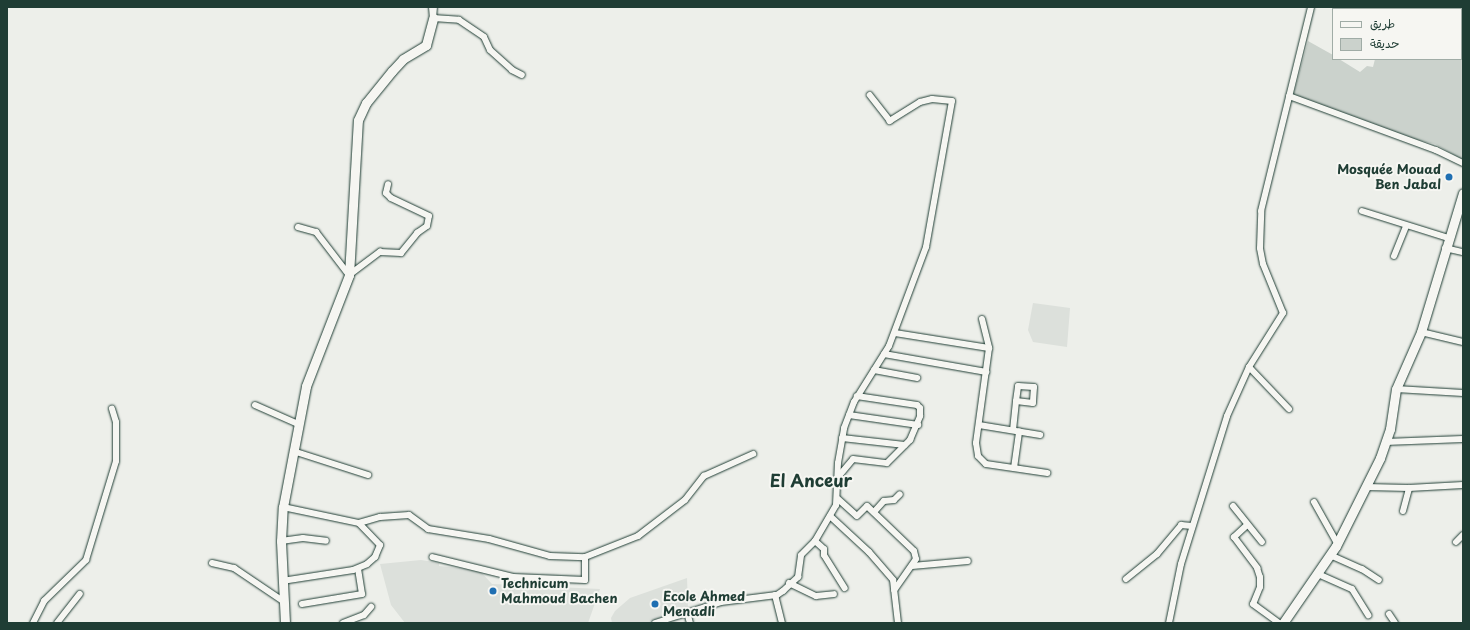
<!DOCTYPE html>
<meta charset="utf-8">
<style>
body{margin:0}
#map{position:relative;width:1470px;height:630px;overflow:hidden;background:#edefea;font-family:"Playpen Sans","Playpen Sans Arabic",sans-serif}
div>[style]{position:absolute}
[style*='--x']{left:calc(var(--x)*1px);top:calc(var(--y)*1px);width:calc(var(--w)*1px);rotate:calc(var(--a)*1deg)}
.built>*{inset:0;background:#dce0db}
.green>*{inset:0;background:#cbd2cc}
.roads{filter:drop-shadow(0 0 1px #1f3d34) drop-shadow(0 0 1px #1f3d34)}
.street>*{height:6px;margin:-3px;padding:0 3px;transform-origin:3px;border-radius:3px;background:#f6f6f2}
.secondary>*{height:9px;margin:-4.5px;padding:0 4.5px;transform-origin:4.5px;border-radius:4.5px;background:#f6f6f2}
.dots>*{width:11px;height:11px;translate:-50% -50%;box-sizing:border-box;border:2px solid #f6f6f2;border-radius:50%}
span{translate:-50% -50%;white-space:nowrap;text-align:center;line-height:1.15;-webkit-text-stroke:4px #f6f6f2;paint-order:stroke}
.poi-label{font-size:13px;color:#1f3d34;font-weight:700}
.right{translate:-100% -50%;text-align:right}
.left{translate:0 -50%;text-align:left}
.district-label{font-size:17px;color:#1f3d34;font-weight:700}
.frame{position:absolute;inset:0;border:8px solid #1f3d34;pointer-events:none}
.legend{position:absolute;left:1332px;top:8px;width:130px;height:52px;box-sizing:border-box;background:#f6f6f2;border:1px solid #a0aca6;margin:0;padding:5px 7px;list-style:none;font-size:12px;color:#1f3d34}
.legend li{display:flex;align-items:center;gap:8px;height:20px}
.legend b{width:20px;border:1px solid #a0aca6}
</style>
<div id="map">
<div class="built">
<div style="clip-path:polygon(1033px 303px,1070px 308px,1067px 347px,1033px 342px,1028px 330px)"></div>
<div style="clip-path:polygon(421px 560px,439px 563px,439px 566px,479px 570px,492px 584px,600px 589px,588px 623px,405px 623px,391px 605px,380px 564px)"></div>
<div style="clip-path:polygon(687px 578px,688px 610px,646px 623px,612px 623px,611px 618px,615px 611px,630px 598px)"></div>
</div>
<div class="green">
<div style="clip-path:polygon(1308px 41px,1333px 55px,1333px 59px,1339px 59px,1360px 72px,1367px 66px,1373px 67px,1375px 59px,1461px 59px,1463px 44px,1463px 160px,1435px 144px,1409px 138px,1293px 96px)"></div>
</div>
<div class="roads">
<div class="street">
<div style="--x:432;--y:7;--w:11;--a:85"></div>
<div style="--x:433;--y:18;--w:11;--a:-85"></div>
<div style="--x:433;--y:18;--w:26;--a:4"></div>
<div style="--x:459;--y:20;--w:30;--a:34"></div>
<div style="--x:484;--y:37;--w:14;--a:65"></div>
<div style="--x:490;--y:50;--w:30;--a:42"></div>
<div style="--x:512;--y:70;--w:11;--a:27"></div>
<div style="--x:1289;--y:96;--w:157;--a:20.2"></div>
<div style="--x:1436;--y:150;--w:30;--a:26"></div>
<div style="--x:1362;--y:211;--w:90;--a:17.4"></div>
<div style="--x:298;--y:227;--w:19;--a:16"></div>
<div style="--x:316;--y:232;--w:54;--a:52.5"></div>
<div style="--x:349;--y:275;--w:39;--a:-37"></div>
<div style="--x:380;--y:252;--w:21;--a:3"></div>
<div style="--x:401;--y:253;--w:26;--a:-51"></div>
<div style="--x:417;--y:233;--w:12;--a:-35"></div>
<div style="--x:427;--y:226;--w:10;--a:-79"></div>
<div style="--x:429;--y:216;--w:42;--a:-154.7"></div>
<div style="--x:391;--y:198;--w:7;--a:-135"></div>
<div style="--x:386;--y:193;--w:9;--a:-77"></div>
<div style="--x:1445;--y:248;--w:18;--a:13"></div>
<div style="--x:1394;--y:256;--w:32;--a:-68"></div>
<div style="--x:982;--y:319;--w:30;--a:76"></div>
<div style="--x:989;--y:348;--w:96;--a:97.8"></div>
<div style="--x:976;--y:443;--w:13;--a:81"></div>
<div style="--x:978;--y:456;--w:11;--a:45"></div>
<div style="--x:986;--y:464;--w:62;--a:8.4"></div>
<div style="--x:1421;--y:332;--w:43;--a:13.4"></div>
<div style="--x:895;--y:333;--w:95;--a:9.1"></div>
<div style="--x:884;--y:354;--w:104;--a:10"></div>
<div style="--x:1249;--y:367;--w:58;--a:46.4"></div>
<div style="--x:874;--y:370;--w:44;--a:10.5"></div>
<div style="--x:1396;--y:389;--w:67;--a:3.4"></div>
<div style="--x:255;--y:405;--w:47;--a:23.8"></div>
<div style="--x:849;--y:415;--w:70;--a:8.2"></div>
<div style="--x:979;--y:425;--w:62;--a:9.3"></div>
<div style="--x:1013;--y:430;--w:29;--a:-84"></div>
<div style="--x:1016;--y:401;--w:15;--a:-82"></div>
<div style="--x:1018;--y:386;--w:16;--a:4"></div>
<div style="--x:1034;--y:387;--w:16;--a:94"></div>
<div style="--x:1033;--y:403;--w:17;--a:-173"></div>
<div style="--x:842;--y:438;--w:63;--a:6.3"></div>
<div style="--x:1385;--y:442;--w:78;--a:-2.2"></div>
<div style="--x:293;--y:451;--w:79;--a:17.7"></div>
<div style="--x:1014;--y:468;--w:37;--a:-82"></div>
<div style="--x:838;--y:477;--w:23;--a:-50"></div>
<div style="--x:853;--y:459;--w:34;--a:7"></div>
<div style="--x:887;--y:463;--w:33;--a:-45"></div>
<div style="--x:910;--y:440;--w:26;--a:-67"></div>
<div style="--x:920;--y:416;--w:8;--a:-90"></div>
<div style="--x:920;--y:408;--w:4;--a:-135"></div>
<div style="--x:917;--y:405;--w:61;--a:-171.5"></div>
<div style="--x:1366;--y:487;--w:43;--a:1.3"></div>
<div style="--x:1409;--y:488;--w:54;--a:-3.2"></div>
<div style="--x:838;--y:499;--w:25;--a:42"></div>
<div style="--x:857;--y:516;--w:14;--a:-45"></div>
<div style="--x:867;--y:506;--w:65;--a:43.8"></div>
<div style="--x:914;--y:551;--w:8;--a:76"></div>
<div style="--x:916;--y:559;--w:38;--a:125"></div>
<div style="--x:1314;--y:502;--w:47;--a:60.7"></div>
<div style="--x:1233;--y:506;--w:46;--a:51.1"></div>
<div style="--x:283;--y:507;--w:78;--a:11.9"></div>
<div style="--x:359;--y:523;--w:22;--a:-16"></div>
<div style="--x:380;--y:517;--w:29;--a:-4"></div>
<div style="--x:409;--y:515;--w:24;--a:36"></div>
<div style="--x:428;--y:529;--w:62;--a:9.3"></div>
<div style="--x:489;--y:539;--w:63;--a:15.6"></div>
<div style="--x:550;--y:556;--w:35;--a:2"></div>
<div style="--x:585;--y:557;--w:23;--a:90"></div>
<div style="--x:585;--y:580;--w:72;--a:-177.6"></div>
<div style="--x:513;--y:577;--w:83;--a:-166.1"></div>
<div style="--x:1403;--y:511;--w:24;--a:-75"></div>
<div style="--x:874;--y:512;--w:15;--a:-48"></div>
<div style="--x:884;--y:501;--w:10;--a:-6"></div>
<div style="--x:894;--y:500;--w:8;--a:-45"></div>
<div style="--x:830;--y:516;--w:53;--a:42.7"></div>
<div style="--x:869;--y:552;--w:37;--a:49"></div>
<div style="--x:893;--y:580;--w:43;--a:83.4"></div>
<div style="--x:1247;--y:525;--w:18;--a:137"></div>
<div style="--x:1234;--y:537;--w:39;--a:53"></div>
<div style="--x:1257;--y:568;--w:9;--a:72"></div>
<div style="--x:1260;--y:577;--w:10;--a:90"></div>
<div style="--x:1260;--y:587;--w:18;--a:112"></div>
<div style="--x:1253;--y:604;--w:32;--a:36"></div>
<div style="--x:281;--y:541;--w:22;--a:-8"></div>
<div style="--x:303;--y:538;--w:23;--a:7"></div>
<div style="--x:815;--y:541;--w:12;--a:42"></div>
<div style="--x:824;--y:549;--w:6;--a:90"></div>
<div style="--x:824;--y:555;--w:39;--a:58"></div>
<div style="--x:1456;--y:542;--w:10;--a:-45"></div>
<div style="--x:1330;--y:555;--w:35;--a:24"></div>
<div style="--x:1362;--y:569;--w:20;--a:33"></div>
<div style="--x:585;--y:557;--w:57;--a:-21.6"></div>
<div style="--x:638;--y:536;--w:59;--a:-37.5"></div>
<div style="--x:685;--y:500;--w:31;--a:-52"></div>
<div style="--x:704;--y:476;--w:54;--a:-24.2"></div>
<div style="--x:212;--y:563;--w:23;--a:13"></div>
<div style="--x:234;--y:568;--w:59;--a:34"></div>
<div style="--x:912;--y:566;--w:56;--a:-5.1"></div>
<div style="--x:1318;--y:574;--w:37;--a:24"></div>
<div style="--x:1352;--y:589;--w:31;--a:58"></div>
<div style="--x:1126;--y:579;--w:40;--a:-39"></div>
<div style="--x:1157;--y:554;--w:38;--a:-50"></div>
<div style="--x:1181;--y:525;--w:11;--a:5"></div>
<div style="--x:282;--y:581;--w:72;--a:-8.8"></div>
<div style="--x:353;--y:570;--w:15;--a:-23"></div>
<div style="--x:367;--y:564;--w:11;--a:-41"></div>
<div style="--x:375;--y:557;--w:13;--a:-67"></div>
<div style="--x:380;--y:545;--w:30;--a:-134"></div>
<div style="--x:789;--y:583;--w:30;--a:26"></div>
<div style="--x:816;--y:596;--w:18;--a:-6"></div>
<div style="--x:775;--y:595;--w:29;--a:76"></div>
<div style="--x:302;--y:604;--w:61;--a:-9.5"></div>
<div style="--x:362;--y:594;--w:25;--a:-99"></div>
<div style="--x:687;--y:612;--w:11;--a:75"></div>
<div style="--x:1389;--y:614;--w:11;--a:56"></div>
<div style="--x:33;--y:623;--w:25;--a:-63"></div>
<div style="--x:44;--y:601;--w:59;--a:-44.3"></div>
<div style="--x:86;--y:560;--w:103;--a:-73.1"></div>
<div style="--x:116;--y:461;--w:39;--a:-90"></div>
<div style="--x:116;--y:422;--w:14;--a:-107"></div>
<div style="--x:57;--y:623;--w:37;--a:-52"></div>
<div style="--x:343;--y:623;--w:22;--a:-21"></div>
<div style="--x:364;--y:615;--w:11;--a:-49"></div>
<div style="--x:655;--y:623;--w:69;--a:-17.7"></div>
<div style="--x:721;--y:602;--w:56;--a:-7.1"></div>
<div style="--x:777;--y:595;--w:7;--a:-34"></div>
<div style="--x:783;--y:591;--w:21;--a:-43"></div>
<div style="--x:798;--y:577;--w:22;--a:-82"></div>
<div style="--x:801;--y:555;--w:20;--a:-45"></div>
<div style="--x:815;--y:541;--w:42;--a:-59.7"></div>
<div style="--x:836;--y:505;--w:42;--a:-87.3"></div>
<div style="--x:838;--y:463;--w:36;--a:-80"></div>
<div style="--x:844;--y:428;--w:28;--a:-69"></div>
<div style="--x:854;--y:402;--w:66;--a:-58"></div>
<div style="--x:889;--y:346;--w:106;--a:-69.5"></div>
<div style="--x:926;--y:247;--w:148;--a:-79.9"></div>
<div style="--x:952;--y:101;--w:20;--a:-174"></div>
<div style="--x:932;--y:99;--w:12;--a:166"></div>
<div style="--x:920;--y:102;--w:36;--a:148"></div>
<div style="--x:890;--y:121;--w:33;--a:-128"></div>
<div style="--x:1169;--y:623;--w:60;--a:-78.5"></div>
<div style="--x:1181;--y:564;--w:155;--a:-72.7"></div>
<div style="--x:1227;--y:416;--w:54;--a:-65.8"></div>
<div style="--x:1249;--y:367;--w:64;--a:-57.8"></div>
<div style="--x:1283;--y:313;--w:53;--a:-112.2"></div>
<div style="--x:1263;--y:264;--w:16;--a:-101"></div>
<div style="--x:1260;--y:248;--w:37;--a:-88"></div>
<div style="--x:1261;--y:211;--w:210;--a:-76.2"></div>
</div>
<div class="secondary">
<div style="--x:285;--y:623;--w:82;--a:-92.8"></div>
<div style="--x:281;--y:541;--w:34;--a:-87"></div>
<div style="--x:283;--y:507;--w:123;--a:-79.2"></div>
<div style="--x:306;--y:386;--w:119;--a:-68.8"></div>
<div style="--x:349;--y:275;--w:155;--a:-86.7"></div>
<div style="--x:358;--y:120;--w:19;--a:-65"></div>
<div style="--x:366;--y:103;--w:41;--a:-50.9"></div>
<div style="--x:392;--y:71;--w:16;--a:-47"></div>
<div style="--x:403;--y:59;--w:27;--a:-31"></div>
<div style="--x:426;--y:45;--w:28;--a:-75"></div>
<div style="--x:1283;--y:623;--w:93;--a:-55.5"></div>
<div style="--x:1336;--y:546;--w:98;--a:-63.4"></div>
<div style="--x:1380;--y:458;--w:31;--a:-71"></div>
<div style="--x:1390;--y:429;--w:40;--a:-81.5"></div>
<div style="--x:1396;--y:389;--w:62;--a:-66.3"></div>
<div style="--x:1421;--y:332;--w:145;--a:-73.2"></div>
</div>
</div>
<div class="dots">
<div style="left:1449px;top:177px;background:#1f6fb2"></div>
<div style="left:493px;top:591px;background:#1f6fb2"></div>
<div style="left:655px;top:604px;background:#1f6fb2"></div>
</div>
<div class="poi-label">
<span class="right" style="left:1441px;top:177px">Mosquée Mouad<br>Ben Jabal</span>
<span class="left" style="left:501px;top:591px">Technicum<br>Mahmoud Bachen</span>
<span class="left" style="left:663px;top:604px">Ecole Ahmed<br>Menadli</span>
</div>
<div class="district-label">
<span style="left:811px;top:481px">El Anceur</span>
</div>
<div class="frame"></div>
<ul class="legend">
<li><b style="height:5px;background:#f6f6f2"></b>طريق</li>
<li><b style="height:11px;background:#cbd2cc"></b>حديقة</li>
</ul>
</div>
